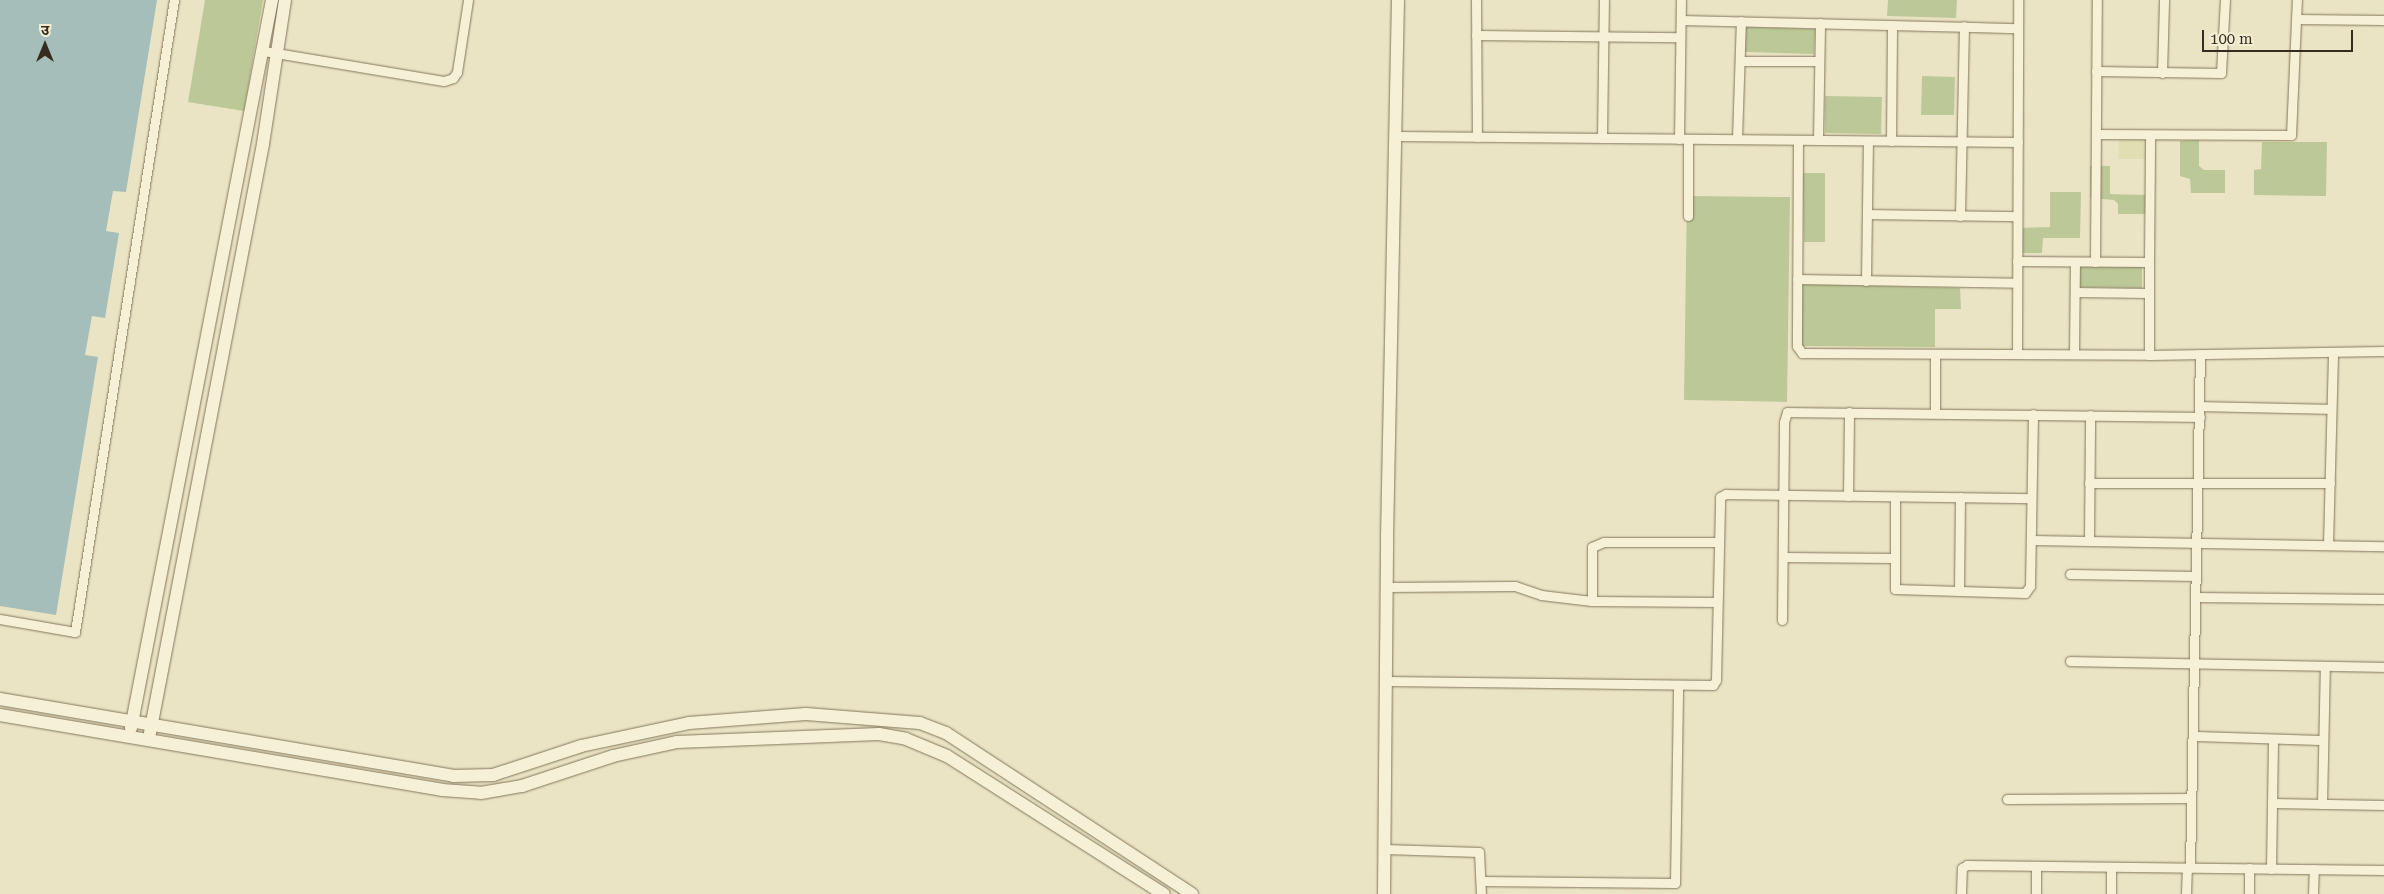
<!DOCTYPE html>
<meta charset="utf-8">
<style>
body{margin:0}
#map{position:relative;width:2384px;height:894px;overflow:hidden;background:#ebe4c4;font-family:"Roboto Serif","Noto Sans Devanagari",serif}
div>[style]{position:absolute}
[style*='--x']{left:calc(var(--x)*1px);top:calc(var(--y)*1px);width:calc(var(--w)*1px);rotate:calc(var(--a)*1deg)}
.farmland>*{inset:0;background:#e0deb2}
.green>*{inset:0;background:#bcc898}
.water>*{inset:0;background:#a5beba}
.roads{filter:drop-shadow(0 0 1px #84765c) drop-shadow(0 0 1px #84765c)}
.street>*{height:9px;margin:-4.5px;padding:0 4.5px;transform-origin:4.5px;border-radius:4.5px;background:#f6f1d6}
.secondary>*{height:12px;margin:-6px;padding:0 6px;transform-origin:6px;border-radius:6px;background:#f6f1d6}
span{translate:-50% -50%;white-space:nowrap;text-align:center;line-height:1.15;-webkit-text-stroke:4px #f3eed3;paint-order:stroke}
.north{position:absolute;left:20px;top:20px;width:50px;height:50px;-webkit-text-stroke:4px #f3eed3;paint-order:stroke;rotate:0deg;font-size:14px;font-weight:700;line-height:20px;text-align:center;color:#352c1f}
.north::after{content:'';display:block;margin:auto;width:18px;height:22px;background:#352c1f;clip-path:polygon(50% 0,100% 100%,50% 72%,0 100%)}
.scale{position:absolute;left:2202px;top:30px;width:151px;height:22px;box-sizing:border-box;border:2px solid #352c1f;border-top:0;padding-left:6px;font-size:15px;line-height:18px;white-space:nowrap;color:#352c1f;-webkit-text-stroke:4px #f3eed3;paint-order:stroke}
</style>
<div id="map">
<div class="farmland">
<div style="clip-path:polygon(2119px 139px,2146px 139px,2145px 159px,2118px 159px)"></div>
</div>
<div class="green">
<div style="clip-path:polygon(205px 0,263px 0,244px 111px,188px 102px)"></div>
<div style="clip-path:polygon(1888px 0,1957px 0,1956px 18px,1887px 16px)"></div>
<div style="clip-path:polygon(1746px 27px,1815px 29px,1814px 54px,1745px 52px)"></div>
<div style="clip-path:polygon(1922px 76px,1955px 77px,1954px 115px,1921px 115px)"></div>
<div style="clip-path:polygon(1825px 96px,1882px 97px,1881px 134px,1825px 133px)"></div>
<div style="clip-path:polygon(2199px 140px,2199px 166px,2204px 170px,2225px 170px,2225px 193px,2191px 193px,2190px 179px,2180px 176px,2180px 141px)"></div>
<div style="clip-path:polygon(2262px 142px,2327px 142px,2326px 196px,2254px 195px,2254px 170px,2261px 169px)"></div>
<div style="clip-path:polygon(2090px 166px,2110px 166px,2110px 194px,2146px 195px,2146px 214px,2118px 214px,2118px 204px,2114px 200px,2090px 198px)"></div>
<div style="clip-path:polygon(1803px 173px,1825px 173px,1825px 242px,1804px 242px)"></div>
<div style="clip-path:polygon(2050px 192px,2081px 192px,2080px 238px,2043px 238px,2042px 253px,2016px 253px,2016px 228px,2050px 227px)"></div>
<div style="clip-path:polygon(1687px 196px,1790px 197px,1787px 402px,1684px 400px)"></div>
<div style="clip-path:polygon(2073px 266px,2142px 267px,2142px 288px,2073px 287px)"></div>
<div style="clip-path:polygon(1801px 284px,1960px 288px,1961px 309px,1935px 309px,1935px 347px,1802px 346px)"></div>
</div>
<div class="water">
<div style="clip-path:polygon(0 0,157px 0,126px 192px,113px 191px,106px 231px,119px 233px,105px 318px,92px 316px,85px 355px,98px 357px,56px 615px,0 606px)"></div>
</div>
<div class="roads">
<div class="street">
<div style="--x:1476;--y:0;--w:137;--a:89.6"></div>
<div style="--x:2296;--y:19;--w:88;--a:0.7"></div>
<div style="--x:1681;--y:20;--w:337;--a:1.4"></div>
<div style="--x:1476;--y:35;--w:204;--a:0.6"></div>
<div style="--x:264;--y:51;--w:182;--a:9.5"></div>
<div style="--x:444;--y:81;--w:9;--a:-18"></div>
<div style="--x:453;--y:78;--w:7;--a:-56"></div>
<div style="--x:457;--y:72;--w:73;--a:-81.3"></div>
<div style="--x:1740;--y:61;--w:79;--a:0"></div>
<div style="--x:2096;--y:71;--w:125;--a:0.9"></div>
<div style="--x:2221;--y:73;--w:73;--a:-86.9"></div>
<div style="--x:2162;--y:73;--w:73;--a:-88.4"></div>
<div style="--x:2096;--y:134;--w:195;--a:0.3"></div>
<div style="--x:2291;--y:135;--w:135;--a:-87.5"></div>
<div style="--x:1396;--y:136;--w:622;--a:0.55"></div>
<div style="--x:1602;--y:138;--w:138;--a:-89.2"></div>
<div style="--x:1679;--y:139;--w:139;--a:-89.2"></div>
<div style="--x:1737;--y:139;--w:118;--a:-88.1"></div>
<div style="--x:1798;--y:140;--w:206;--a:90.3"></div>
<div style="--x:1797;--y:346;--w:9;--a:54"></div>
<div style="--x:1802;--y:353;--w:347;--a:0.3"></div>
<div style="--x:2149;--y:355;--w:235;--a:-1"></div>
<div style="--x:1818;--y:140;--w:117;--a:-89"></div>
<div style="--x:1891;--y:141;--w:116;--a:-89.5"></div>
<div style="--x:1868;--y:214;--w:149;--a:0.8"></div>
<div style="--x:1688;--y:216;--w:77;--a:-90"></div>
<div style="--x:1960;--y:216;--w:190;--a:-88.8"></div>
<div style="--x:2017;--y:261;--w:132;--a:0.4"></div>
<div style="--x:2149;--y:262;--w:93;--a:90"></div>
<div style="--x:2095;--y:262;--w:262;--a:-89.6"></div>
<div style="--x:2149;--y:262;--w:127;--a:-89.5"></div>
<div style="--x:1797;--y:279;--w:220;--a:1"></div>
<div style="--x:1866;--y:281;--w:140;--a:-89.2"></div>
<div style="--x:2075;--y:292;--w:74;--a:0.8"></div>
<div style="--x:2017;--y:354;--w:354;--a:-89.8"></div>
<div style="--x:2074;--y:354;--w:92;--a:-89.4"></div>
<div style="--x:2200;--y:406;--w:131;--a:1.3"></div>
<div style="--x:1935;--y:412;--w:58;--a:-90"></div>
<div style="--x:2089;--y:483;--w:241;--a:0"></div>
<div style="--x:1848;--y:496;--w:84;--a:-89.3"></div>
<div style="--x:1895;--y:497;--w:92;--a:90"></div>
<div style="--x:1895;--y:589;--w:130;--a:1.8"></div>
<div style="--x:2025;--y:593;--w:9;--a:-54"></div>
<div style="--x:2030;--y:586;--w:172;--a:-89"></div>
<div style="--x:2031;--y:540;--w:353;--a:1"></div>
<div style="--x:2089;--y:541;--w:126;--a:-89.5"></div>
<div style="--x:2328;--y:545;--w:193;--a:-88.5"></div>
<div style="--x:1783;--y:557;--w:111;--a:0.5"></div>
<div style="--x:2070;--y:574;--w:126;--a:0.9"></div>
<div style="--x:1386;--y:587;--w:129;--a:-0.4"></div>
<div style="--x:1515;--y:586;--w:28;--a:19"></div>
<div style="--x:1541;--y:595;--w:51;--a:6.7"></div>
<div style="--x:1959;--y:591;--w:94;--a:-89.4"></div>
<div style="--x:2196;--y:597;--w:188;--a:0.6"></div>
<div style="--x:1717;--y:602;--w:125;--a:-179.5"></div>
<div style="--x:1592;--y:601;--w:54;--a:-90"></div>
<div style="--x:1592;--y:547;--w:13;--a:-23"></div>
<div style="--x:1604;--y:542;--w:114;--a:0"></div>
<div style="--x:0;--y:619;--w:76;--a:9.8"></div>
<div style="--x:75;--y:632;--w:640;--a:-81.1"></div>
<div style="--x:1782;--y:620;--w:198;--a:-89.4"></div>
<div style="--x:1784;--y:422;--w:10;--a:-73"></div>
<div style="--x:1787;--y:412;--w:413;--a:0.7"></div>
<div style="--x:2070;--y:661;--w:314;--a:1.1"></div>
<div style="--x:1386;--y:681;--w:327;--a:0.7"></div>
<div style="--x:1713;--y:685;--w:6;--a:-59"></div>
<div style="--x:1716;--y:680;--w:183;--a:-88.7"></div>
<div style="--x:1720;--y:497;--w:7;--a:-27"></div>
<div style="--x:1726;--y:494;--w:305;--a:0.8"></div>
<div style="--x:2193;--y:736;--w:130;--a:1.8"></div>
<div style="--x:2007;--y:799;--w:184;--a:-0.3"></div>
<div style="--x:2272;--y:803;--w:112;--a:1"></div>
<div style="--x:2322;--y:804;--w:138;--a:-88.8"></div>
<div style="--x:1384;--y:849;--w:95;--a:1.8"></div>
<div style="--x:1479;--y:852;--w:42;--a:87.3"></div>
<div style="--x:2190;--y:868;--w:514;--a:-88.89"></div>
<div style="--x:2271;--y:869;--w:130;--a:-89.1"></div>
<div style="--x:1481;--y:881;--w:194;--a:0.6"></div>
<div style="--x:1675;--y:883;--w:197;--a:-89.1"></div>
<div style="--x:1961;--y:894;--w:26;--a:-88"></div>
<div style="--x:1962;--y:868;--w:6;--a:-31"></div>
<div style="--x:1967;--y:865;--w:417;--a:0.7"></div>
<div style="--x:2036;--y:894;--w:28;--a:-90"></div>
<div style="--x:2111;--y:894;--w:27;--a:-90"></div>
<div style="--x:2186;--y:894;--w:26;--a:-88"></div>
<div style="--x:2249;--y:894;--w:26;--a:-90"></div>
<div style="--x:2313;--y:894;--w:25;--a:-88"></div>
</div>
<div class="secondary">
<div style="--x:0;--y:699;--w:459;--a:9.6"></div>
<div style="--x:453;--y:776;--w:40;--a:-1.4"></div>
<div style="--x:493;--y:775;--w:93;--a:-18.2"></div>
<div style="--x:581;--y:746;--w:110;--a:-12"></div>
<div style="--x:689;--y:723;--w:117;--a:-4.4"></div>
<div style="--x:806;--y:714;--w:114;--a:4.5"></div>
<div style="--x:920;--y:723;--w:28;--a:21"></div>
<div style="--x:946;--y:733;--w:294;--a:33.2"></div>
<div style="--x:0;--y:715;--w:448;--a:9.6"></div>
<div style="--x:442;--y:790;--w:39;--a:4"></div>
<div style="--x:481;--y:793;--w:42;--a:-9.7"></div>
<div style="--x:522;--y:786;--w:96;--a:-18.2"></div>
<div style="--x:613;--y:756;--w:66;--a:-12.3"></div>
<div style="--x:677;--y:742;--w:202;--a:-2.3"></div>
<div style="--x:879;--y:734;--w:27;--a:10"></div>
<div style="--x:906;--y:739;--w:44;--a:22.5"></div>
<div style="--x:947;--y:756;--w:257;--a:32.5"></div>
<div style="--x:131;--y:728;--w:742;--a:-79.04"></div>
<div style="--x:150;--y:733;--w:600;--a:-79.14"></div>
<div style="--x:263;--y:144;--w:146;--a:-81.3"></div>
<div style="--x:1384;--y:894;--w:357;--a:-89.5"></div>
<div style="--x:1387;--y:537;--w:537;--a:-88.83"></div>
</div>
</div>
<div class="north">उ</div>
<div class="scale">100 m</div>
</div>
